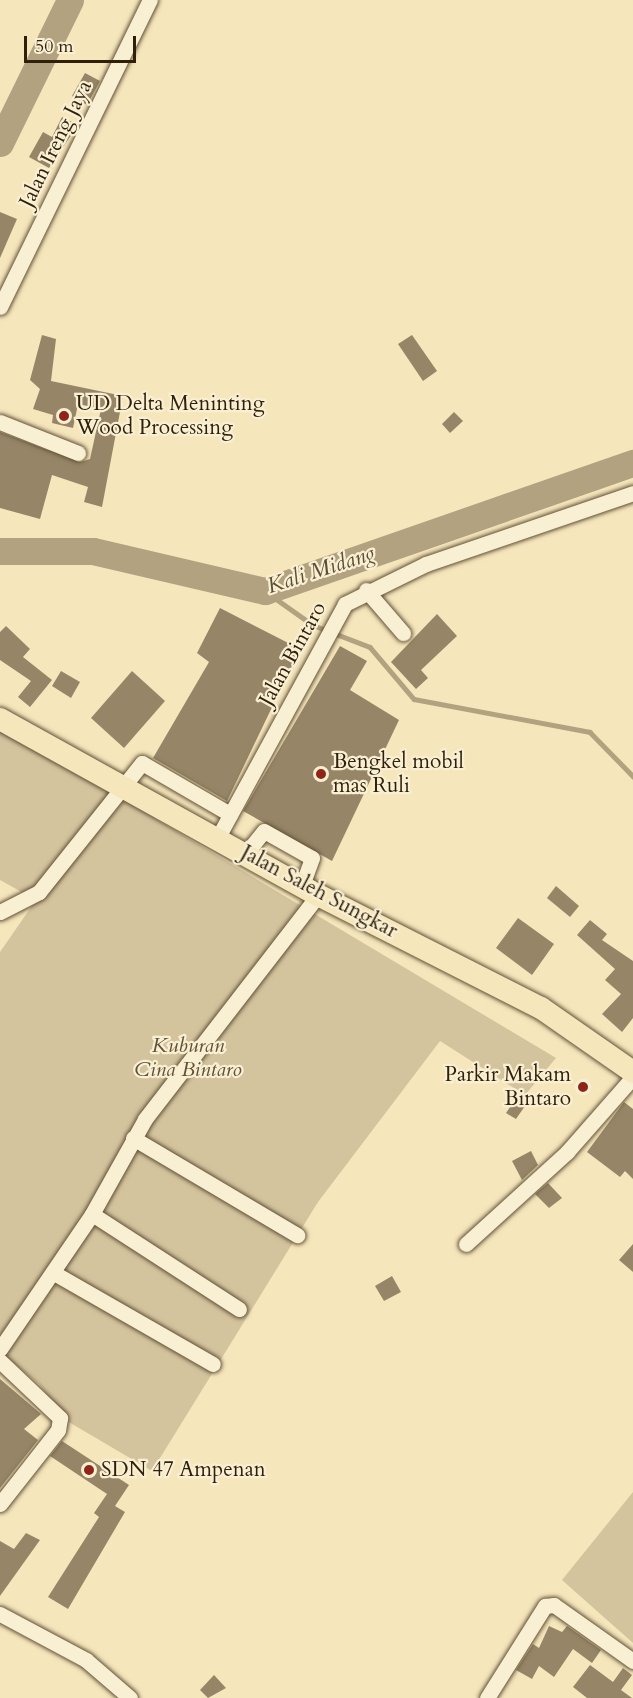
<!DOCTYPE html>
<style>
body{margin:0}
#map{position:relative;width:633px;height:1698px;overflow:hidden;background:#f6e6bc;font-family:Cardo,serif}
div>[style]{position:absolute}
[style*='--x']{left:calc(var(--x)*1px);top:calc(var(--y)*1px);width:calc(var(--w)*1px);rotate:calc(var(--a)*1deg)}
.green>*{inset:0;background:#d4c49e}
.stream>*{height:4.5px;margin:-2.25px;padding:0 2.25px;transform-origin:2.25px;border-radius:2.25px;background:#b2a280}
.river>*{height:27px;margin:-13.5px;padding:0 13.5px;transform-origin:13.5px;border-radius:13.5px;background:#b2a280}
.building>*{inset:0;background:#968667}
.roads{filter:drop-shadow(0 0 2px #615137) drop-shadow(0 0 2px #615137)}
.minor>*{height:15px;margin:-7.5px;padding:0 7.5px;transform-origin:7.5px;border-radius:7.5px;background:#f9efd3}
.highway>*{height:22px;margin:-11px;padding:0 11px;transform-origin:11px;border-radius:11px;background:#f6e6bc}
.dots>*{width:16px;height:16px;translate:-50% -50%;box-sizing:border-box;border:3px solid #f9efd3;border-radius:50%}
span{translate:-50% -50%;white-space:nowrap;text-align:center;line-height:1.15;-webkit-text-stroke:4.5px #f9efd3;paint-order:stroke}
.street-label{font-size:21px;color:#2f1f0b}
.poi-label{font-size:21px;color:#2f1f0b}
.left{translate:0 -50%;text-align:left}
.right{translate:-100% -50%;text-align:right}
.park-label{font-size:21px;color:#615137;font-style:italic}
.water-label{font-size:22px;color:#5d4d34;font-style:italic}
.scale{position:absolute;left:24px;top:36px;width:112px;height:27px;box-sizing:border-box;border:3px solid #2f1f0b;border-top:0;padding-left:8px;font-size:18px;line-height:21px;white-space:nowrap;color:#2f1f0b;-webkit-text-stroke:4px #f9efd3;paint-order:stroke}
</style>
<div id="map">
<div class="green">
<div style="clip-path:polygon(0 726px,556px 1058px,525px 1095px,440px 1041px,318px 1202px,152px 1471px,67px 1421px,39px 1384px,0 1352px,0 952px,36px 900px,0 880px)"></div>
<div style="clip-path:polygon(633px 1492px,633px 1643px,562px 1580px)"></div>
</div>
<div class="stream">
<div style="--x:265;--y:591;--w:59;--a:35.3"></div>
<div style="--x:313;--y:625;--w:61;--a:21.1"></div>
<div style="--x:370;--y:647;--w:68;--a:49.8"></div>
<div style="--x:414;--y:699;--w:179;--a:10.6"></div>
<div style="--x:590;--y:732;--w:62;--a:45.7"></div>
</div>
<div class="river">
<div style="--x:0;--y:143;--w:159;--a:-63.9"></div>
<div style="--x:0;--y:551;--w:93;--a:0"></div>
<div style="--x:93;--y:551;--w:177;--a:13.1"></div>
<div style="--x:265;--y:591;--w:390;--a:-19.2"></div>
</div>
<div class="building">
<div style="clip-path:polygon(85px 73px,100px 81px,87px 105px,72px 96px)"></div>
<div style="clip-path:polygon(62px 117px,78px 125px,49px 168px,29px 157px,43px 132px,52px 137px)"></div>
<div style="clip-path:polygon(0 212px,17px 219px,0 258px)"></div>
<div style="clip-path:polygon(42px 335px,56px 339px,51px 381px,123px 396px,102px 507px,84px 502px,88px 487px,52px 475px,40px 519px,0 508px,0 432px,80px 462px,90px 459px,101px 409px,78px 404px,73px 428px,52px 423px,53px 415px,33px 409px,40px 389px,30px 380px)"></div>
<div style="clip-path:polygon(412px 335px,437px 371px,423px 381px,398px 344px)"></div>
<div style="clip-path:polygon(454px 412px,463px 421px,450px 433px,442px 424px)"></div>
<div style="clip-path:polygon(220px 608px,300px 649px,227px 801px,153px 758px,209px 662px,197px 653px)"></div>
<div style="clip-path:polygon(437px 614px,457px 636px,421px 670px,428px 678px,416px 689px,391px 662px)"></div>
<div style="clip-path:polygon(6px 626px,30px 649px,23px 657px,52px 680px,30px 707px,18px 697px,31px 681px,0 660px,0 632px)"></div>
<div style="clip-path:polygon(340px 646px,367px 661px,350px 690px,399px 720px,332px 861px,243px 811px)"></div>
<div style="clip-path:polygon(61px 671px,80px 682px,71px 698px,52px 686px)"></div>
<div style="clip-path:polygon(132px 671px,165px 701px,124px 748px,91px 718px)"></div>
<div style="clip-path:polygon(556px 886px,579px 906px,570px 917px,547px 898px)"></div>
<div style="clip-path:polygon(518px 918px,554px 944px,532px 975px,496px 948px)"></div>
<div style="clip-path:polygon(590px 920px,607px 934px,602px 940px,633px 961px,633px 1018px,622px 1032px,602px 1014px,621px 994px,605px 980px,615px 969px,577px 935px)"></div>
<div style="clip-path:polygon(515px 1100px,525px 1106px,516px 1119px,506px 1113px)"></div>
<div style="clip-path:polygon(624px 1102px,633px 1109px,633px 1179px,625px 1171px,620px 1177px,587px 1152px)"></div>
<div style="clip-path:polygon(531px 1151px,538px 1165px,522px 1180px,512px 1161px)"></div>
<div style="clip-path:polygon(548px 1183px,562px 1198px,549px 1208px,535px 1194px)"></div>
<div style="clip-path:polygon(633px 1244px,633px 1272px,619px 1260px)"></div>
<div style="clip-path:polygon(392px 1276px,401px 1292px,384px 1301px,375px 1286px)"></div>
<div style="clip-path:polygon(0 1379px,41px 1414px,24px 1429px,38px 1440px,0 1488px)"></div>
<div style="clip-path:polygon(62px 1441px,129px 1485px,115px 1506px,125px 1512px,68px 1609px,48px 1597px,99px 1517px,94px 1513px,107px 1494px,50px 1456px)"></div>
<div style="clip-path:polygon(26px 1533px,40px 1540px,0 1596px,0 1541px,14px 1549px)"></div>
<div style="clip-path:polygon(549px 1626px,562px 1632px,567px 1626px,601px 1650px,592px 1663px,573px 1649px,554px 1677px,539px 1666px,532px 1679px,516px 1670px,533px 1644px,539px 1648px)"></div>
<div style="clip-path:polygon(590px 1665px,613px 1682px,623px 1668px,632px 1675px,621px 1690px,632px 1698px,587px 1698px,573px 1687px)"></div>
<div style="clip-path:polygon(214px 1675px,226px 1688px,208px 1698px,200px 1690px)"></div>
</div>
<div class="roads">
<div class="minor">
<div style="--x:0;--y:307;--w:342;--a:-64"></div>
<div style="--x:0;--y:422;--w:84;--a:21.7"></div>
<div style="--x:366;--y:590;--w:57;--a:49.3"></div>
<div style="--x:217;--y:839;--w:268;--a:-61.4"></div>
<div style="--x:345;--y:604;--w:90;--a:-26.3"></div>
<div style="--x:426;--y:564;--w:219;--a:-18.9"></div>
<div style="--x:246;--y:853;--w:28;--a:-51"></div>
<div style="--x:264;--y:831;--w:55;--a:29.4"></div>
<div style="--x:312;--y:858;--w:30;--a:110"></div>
<div style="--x:0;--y:912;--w:44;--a:-27.1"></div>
<div style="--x:39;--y:892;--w:165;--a:-51.4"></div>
<div style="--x:142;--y:763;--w:102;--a:30.1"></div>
<div style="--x:133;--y:1138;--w:191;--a:30.6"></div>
<div style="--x:92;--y:1214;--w:175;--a:32.9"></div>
<div style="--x:466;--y:1244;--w:137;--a:-42.3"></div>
<div style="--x:567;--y:1152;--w:100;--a:-48.7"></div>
<div style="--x:54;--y:1273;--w:183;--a:29.8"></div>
<div style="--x:0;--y:1349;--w:163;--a:-55.7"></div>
<div style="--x:92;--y:1214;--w:109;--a:-60.8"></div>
<div style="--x:145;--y:1119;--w:283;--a:-52.3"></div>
<div style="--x:0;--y:1361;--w:83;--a:43.5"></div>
<div style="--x:60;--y:1418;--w:12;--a:99"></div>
<div style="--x:58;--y:1430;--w:94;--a:128.1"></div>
<div style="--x:0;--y:1614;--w:98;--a:28.1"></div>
<div style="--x:86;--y:1660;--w:58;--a:40.8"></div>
<div style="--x:487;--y:1698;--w:109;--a:-57.8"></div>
<div style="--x:545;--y:1606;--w:9;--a:-6"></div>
<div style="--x:554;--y:1605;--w:97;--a:35.3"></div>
</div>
<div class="highway">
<div style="--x:0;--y:719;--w:363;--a:29"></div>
<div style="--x:318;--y:895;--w:250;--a:26.9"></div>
<div style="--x:541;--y:1008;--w:112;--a:34.8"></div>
</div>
</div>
<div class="dots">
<div style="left:64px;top:416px;background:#8f2418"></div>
<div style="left:321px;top:774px;background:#8f2418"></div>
<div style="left:583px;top:1087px;background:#8f2418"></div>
<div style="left:89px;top:1470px;background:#8f2418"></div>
</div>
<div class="street-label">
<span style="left:56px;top:144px;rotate:-64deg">Jalan Ireng Jaya</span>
<span style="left:293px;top:654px;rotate:-61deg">Jalan Bintaro</span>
<span style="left:319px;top:892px;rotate:28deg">Jalan Saleh Sungkar</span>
</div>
<div class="poi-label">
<span class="left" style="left:76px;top:416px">UD Delta Meninting<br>Wood Processing</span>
<span class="left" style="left:333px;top:774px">Bengkel mobil<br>mas Ruli</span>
<span class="right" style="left:571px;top:1087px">Parkir Makam<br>Bintaro</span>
<span class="left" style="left:101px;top:1470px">SDN 47 Ampenan</span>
</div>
<div class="park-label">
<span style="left:188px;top:1058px">Kuburan<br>Cina Bintaro</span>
</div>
<div class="water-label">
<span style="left:321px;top:570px;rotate:-18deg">Kali Midang</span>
</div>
<div class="scale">50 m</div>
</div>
